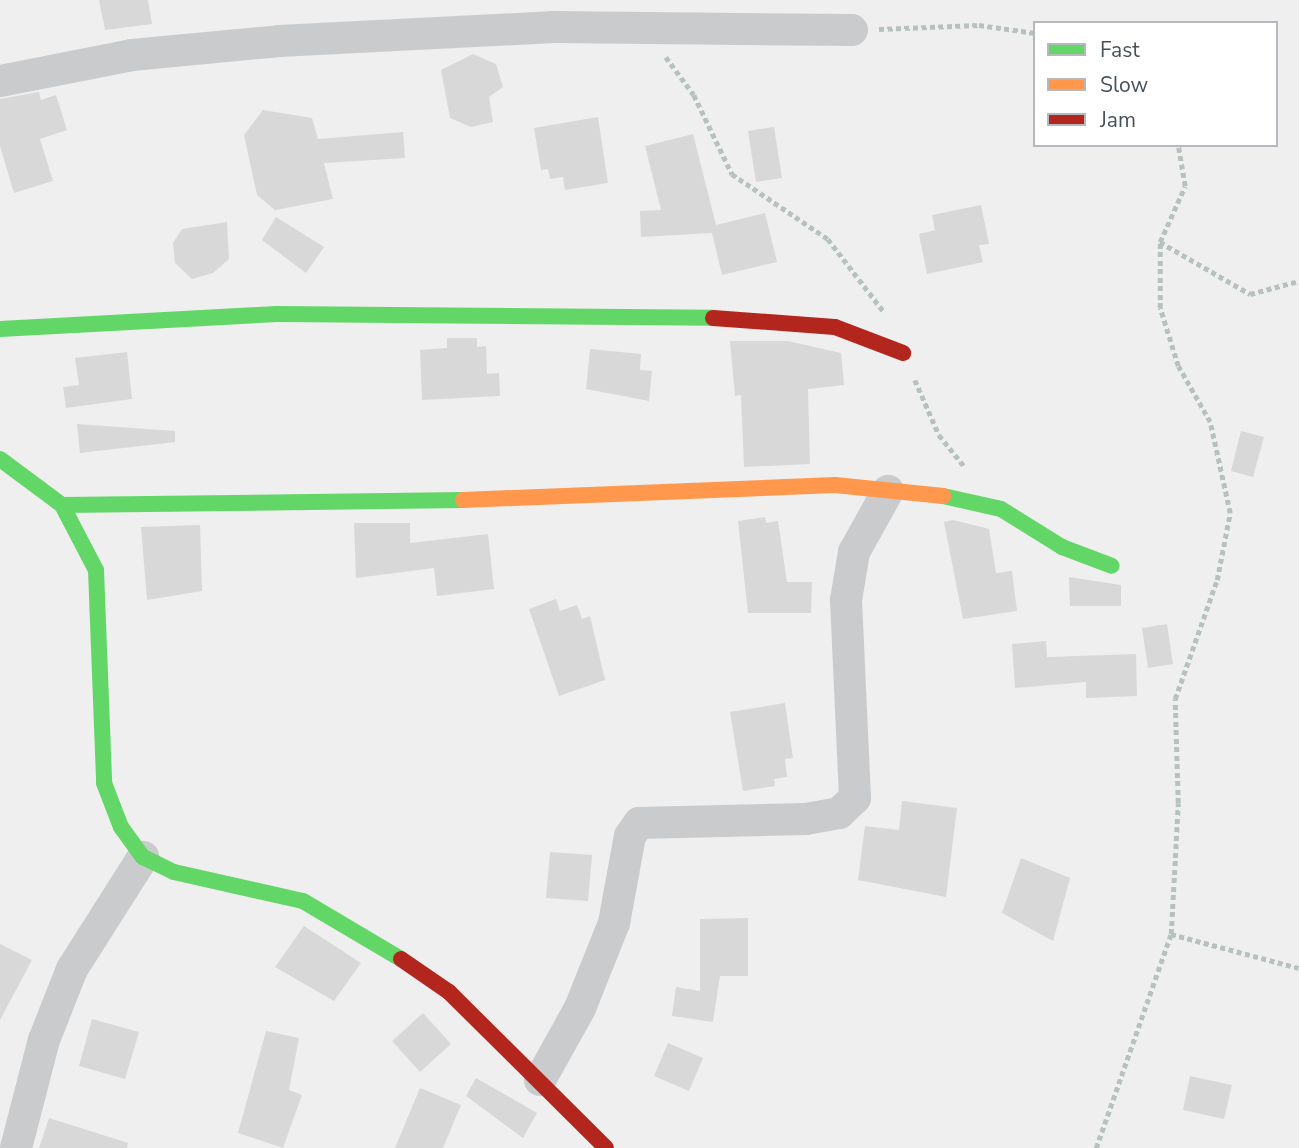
<!DOCTYPE html>
<style>
body{margin:0}
#map{position:relative;width:1299px;height:1148px;overflow:hidden;background:#efefef;font-family:"Nunito Sans",sans-serif}
div>[style]{position:absolute}
[style*='--x']{left:calc(var(--x)*1px);top:calc(var(--y)*1px);width:calc(var(--w)*1px);rotate:calc(var(--a)*1deg)}
.building>*{inset:0;background:#d8d8d9}
.path>*{height:4.5px;margin-top:-2.25px;transform-origin:0;background:repeating-linear-gradient(90deg,#b7c2bf 0 5px,transparent 0 8.5px)}
.street>*{height:32px;margin:-16px;padding:0 16px;transform-origin:16px;border-radius:16px;background:#c9cbcd}
.fast>*{height:16px;margin:-8px;padding:0 8px;transform-origin:8px;border-radius:8px;background:#63d668}
.slow>*{height:16px;margin:-8px;padding:0 8px;transform-origin:8px;border-radius:8px;background:#ff974d}
.jam>*{height:16px;margin:-8px;padding:0 8px;transform-origin:8px;border-radius:8px;background:#b3261e}
span{translate:-50% -50%;white-space:nowrap;text-align:center;line-height:1.15;-webkit-text-stroke:5px #fff;paint-order:stroke}
.legend{position:absolute;left:1033px;top:21px;width:245px;height:126px;box-sizing:border-box;background:#fff;border:2px solid #b5b9bd;margin:0;padding:9px 12px;list-style:none;font-size:21px;color:#475159}
.legend li{display:flex;align-items:center;gap:14px;height:35px}
.legend b{width:35px;border:2px solid #b5b9bd}
</style>
<div id="map">
<div class="building">
<div style="clip-path:polygon(99px 0,148px 0,152px 24px,105px 30px)"></div>
<div style="clip-path:polygon(473px 54px,496px 64px,503px 87px,489px 97px,493px 122px,471px 127px,450px 118px,441px 70px)"></div>
<div style="clip-path:polygon(39px 92px,41px 100px,56px 95px,67px 130px,40px 139px,53px 181px,14px 193px,0 146px,0 99px)"></div>
<div style="clip-path:polygon(263px 110px,312px 118px,318px 139px,403px 132px,405px 158px,324px 163px,333px 199px,275px 210px,257px 195px,244px 135px)"></div>
<div style="clip-path:polygon(598px 117px,608px 183px,565px 190px,563px 177px,550px 179px,548px 169px,541px 170px,534px 128px)"></div>
<div style="clip-path:polygon(774px 127px,782px 178px,756px 182px,748px 131px)"></div>
<div style="clip-path:polygon(693px 134px,716px 225px,765px 213px,777px 262px,722px 275px,712px 233px,641px 237px,640px 211px,661px 210px,645px 146px)"></div>
<div style="clip-path:polygon(981px 205px,989px 244px,979px 245px,983px 262px,927px 274px,919px 234px,935px 230px,932px 215px)"></div>
<div style="clip-path:polygon(276px 217px,324px 247px,306px 273px,262px 240px)"></div>
<div style="clip-path:polygon(227px 222px,229px 259px,213px 273px,192px 279px,175px 263px,173px 243px,182px 229px)"></div>
<div style="clip-path:polygon(447px 338px,477px 338px,477px 347px,486px 346px,487px 374px,499px 373px,500px 396px,422px 400px,420px 350px,447px 348px)"></div>
<div style="clip-path:polygon(730px 341px,788px 341px,841px 353px,844px 385px,808px 389px,810px 464px,744px 467px,741px 395px,735px 396px)"></div>
<div style="clip-path:polygon(590px 349px,641px 354px,640px 370px,652px 371px,649px 401px,586px 389px)"></div>
<div style="clip-path:polygon(127px 352px,132px 399px,66px 408px,63px 387px,79px 385px,75px 358px)"></div>
<div style="clip-path:polygon(77px 424px,175px 431px,175px 442px,80px 453px)"></div>
<div style="clip-path:polygon(1241px 431px,1264px 437px,1253px 477px,1231px 471px)"></div>
<div style="clip-path:polygon(765px 517px,766px 523px,778px 521px,787px 582px,812px 582px,811px 613px,748px 613px,738px 521px)"></div>
<div style="clip-path:polygon(953px 520px,989px 529px,996px 573px,1012px 571px,1017px 611px,963px 619px,944px 522px)"></div>
<div style="clip-path:polygon(354px 523px,410px 523px,410px 543px,488px 534px,494px 589px,437px 596px,434px 568px,356px 578px)"></div>
<div style="clip-path:polygon(200px 525px,202px 591px,147px 600px,141px 527px)"></div>
<div style="clip-path:polygon(1069px 577px,1121px 585px,1121px 606px,1070px 606px)"></div>
<div style="clip-path:polygon(556px 599px,560px 611px,577px 605px,582px 619px,590px 616px,605px 680px,559px 696px,529px 609px)"></div>
<div style="clip-path:polygon(1167px 624px,1173px 664px,1148px 668px,1142px 628px)"></div>
<div style="clip-path:polygon(1046px 641px,1047px 657px,1136px 654px,1137px 696px,1086px 698px,1086px 682px,1015px 688px,1012px 644px)"></div>
<div style="clip-path:polygon(785px 703px,793px 758px,785px 759px,787px 777px,774px 779px,775px 786px,743px 791px,730px 712px)"></div>
<div style="clip-path:polygon(902px 801px,957px 808px,946px 897px,858px 880px,865px 826px,899px 830px)"></div>
<div style="clip-path:polygon(550px 852px,592px 855px,588px 901px,546px 898px)"></div>
<div style="clip-path:polygon(1021px 858px,1070px 878px,1053px 941px,1002px 913px)"></div>
<div style="clip-path:polygon(748px 918px,748px 976px,720px 976px,713px 1022px,672px 1016px,676px 987px,700px 991px,700px 919px)"></div>
<div style="clip-path:polygon(304px 926px,361px 963px,334px 1001px,275px 967px)"></div>
<div style="clip-path:polygon(0 944px,32px 960px,0 1020px)"></div>
<div style="clip-path:polygon(423px 1013px,451px 1044px,420px 1072px,392px 1041px)"></div>
<div style="clip-path:polygon(92px 1019px,139px 1032px,125px 1079px,79px 1066px)"></div>
<div style="clip-path:polygon(266px 1031px,299px 1038px,289px 1090px,302px 1095px,283px 1148px,238px 1133px)"></div>
<div style="clip-path:polygon(668px 1043px,703px 1058px,689px 1091px,654px 1076px)"></div>
<div style="clip-path:polygon(1190px 1076px,1232px 1085px,1224px 1119px,1183px 1110px)"></div>
<div style="clip-path:polygon(476px 1078px,537px 1113px,523px 1138px,466px 1096px)"></div>
<div style="clip-path:polygon(420px 1088px,461px 1105px,443px 1148px,395px 1148px)"></div>
<div style="clip-path:polygon(49px 1118px,128px 1143px,127px 1148px,39px 1148px)"></div>
</div>
<div class="path">
<div style="--x:879;--y:29;--w:100;--a:-2.3"></div>
<div style="--x:979;--y:25;--w:57;--a:8.1"></div>
<div style="--x:666;--y:57;--w:47;--a:53.6"></div>
<div style="--x:694;--y:95;--w:88;--a:64.3"></div>
<div style="--x:732;--y:174;--w:116;--a:34.1"></div>
<div style="--x:828;--y:239;--w:92;--a:52.5"></div>
<div style="--x:1160;--y:242;--w:104;--a:30"></div>
<div style="--x:1250;--y:294;--w:51;--a:-14.9"></div>
<div style="--x:915;--y:380;--w:60;--a:66.4"></div>
<div style="--x:939;--y:435;--w:40;--a:51"></div>
<div style="--x:1171;--y:934;--w:132;--a:14.9"></div>
<div style="--x:1096;--y:1148;--w:227;--a:-70.7"></div>
<div style="--x:1171;--y:934;--w:131;--a:-86.9"></div>
<div style="--x:1178;--y:803;--w:104;--a:-91.7"></div>
<div style="--x:1175;--y:699;--w:126;--a:-70.6"></div>
<div style="--x:1217;--y:580;--w:68;--a:-79"></div>
<div style="--x:1230;--y:513;--w:93;--a:-102.4"></div>
<div style="--x:1210;--y:422;--w:64;--a:-119.7"></div>
<div style="--x:1178;--y:366;--w:61;--a:-107.2"></div>
<div style="--x:1160;--y:308;--w:66;--a:-90"></div>
<div style="--x:1160;--y:242;--w:61;--a:-65.9"></div>
<div style="--x:1185;--y:186;--w:42;--a:-99.7"></div>
</div>
<div class="street">
<div style="--x:0;--y:81;--w:135;--a:-11.1"></div>
<div style="--x:132;--y:55;--w:148;--a:-5.4"></div>
<div style="--x:279;--y:41;--w:275;--a:-2.9"></div>
<div style="--x:554;--y:27;--w:298;--a:0.6"></div>
<div style="--x:540;--y:1080;--w:82;--a:-60.9"></div>
<div style="--x:580;--y:1008;--w:92;--a:-68.2"></div>
<div style="--x:614;--y:923;--w:88;--a:-79.6"></div>
<div style="--x:630;--y:836;--w:16;--a:-55"></div>
<div style="--x:639;--y:823;--w:167;--a:-1.4"></div>
<div style="--x:806;--y:819;--w:34;--a:-10"></div>
<div style="--x:839;--y:813;--w:22;--a:-43"></div>
<div style="--x:855;--y:798;--w:198;--a:-92.6"></div>
<div style="--x:846;--y:600;--w:49;--a:-80.5"></div>
<div style="--x:854;--y:552;--w:70;--a:-60.9"></div>
<div style="--x:16;--y:1148;--w:112;--a:-75.5"></div>
<div style="--x:44;--y:1040;--w:76;--a:-68.5"></div>
<div style="--x:72;--y:969;--w:133;--a:-57.6"></div>
</div>
<div class="fast">
<div style="--x:0;--y:329;--w:277;--a:-3.1"></div>
<div style="--x:277;--y:314;--w:436;--a:0.5"></div>
<div style="--x:0;--y:459;--w:77;--a:36.6"></div>
<div style="--x:62;--y:505;--w:73;--a:62.4"></div>
<div style="--x:96;--y:570;--w:213;--a:87.8"></div>
<div style="--x:104;--y:783;--w:47;--a:68.9"></div>
<div style="--x:121;--y:827;--w:37;--a:54"></div>
<div style="--x:143;--y:857;--w:34;--a:26"></div>
<div style="--x:174;--y:872;--w:132;--a:12.7"></div>
<div style="--x:303;--y:901;--w:114;--a:30.6"></div>
<div style="--x:943;--y:496;--w:59;--a:12.6"></div>
<div style="--x:1001;--y:509;--w:72;--a:31.9"></div>
<div style="--x:1062;--y:547;--w:53;--a:20.8"></div>
<div style="--x:62;--y:505;--w:401;--a:-0.7"></div>
</div>
<div class="slow">
<div style="--x:463;--y:500;--w:372;--a:-2.3"></div>
<div style="--x:835;--y:485;--w:109;--a:5.8"></div>
</div>
<div class="jam">
<div style="--x:713;--y:318;--w:122;--a:4.2"></div>
<div style="--x:835;--y:327;--w:73;--a:20.9"></div>
<div style="--x:401;--y:959;--w:58;--a:34.5"></div>
<div style="--x:449;--y:992;--w:221;--a:44.8"></div>
</div>
<ul class="legend">
<li><b style="height:9px;background:#63d668"></b>Fast</li>
<li><b style="height:9px;background:#ff974d"></b>Slow</li>
<li><b style="height:9px;background:#b3261e"></b>Jam</li>
</ul>
</div>
